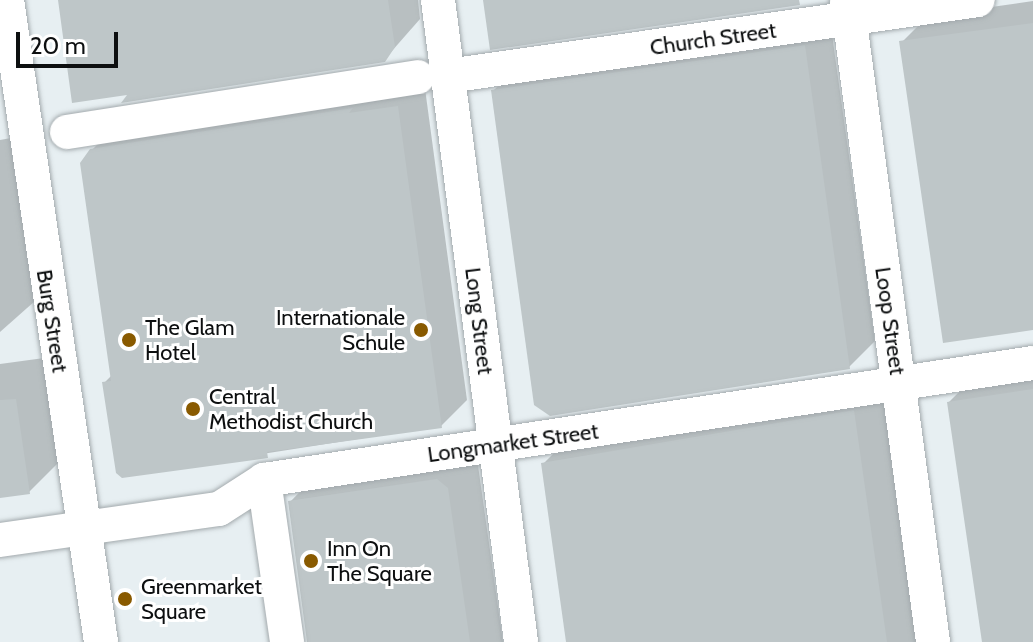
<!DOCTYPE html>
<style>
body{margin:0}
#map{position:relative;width:1033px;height:642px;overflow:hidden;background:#e7eff2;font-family:Cabin,sans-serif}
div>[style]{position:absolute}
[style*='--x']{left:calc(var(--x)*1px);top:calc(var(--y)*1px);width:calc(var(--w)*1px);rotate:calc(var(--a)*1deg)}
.shadow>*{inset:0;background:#0003}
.building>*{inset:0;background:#bec6c8}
.roads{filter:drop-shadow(0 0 2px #a3aaad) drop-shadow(0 0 2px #a3aaad)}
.minor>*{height:34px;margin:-17px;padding:0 17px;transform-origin:17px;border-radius:17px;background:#fff}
.dots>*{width:22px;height:22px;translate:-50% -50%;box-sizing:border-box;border:4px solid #fff;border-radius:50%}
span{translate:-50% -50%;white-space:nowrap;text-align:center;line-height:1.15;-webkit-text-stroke:6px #fff;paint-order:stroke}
.street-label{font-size:22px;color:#0d0f10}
.poi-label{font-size:22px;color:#0d0f10}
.right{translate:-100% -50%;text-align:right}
.left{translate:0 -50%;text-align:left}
.scale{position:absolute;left:16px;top:32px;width:102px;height:36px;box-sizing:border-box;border:4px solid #0d0f10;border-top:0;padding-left:10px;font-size:24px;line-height:28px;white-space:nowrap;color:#0d0f10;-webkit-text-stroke:6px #fff;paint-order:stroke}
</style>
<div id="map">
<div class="shadow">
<div style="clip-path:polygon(60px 0,418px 0,420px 19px,384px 60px,131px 92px)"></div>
<div style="clip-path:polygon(1033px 1px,1033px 328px,902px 42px,928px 16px)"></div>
<div style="clip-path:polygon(830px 20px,875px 341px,849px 367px,493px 91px,519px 65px)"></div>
<div style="clip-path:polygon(424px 81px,467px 400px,441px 426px,122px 476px,105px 382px,112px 375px,92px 150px,118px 123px)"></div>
<div style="clip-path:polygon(11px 138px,35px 301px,0 332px,0 140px)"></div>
<div style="clip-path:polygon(44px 358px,59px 462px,29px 492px,0 496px,0 364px)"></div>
<div style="clip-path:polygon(1033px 371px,1033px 642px,984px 642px,949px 402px,972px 379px)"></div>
<div style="clip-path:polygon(882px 383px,919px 642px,569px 642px,543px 464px,571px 436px)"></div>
<div style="clip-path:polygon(477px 458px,503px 642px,309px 642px,290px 502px,319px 472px)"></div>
</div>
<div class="building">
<div style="clip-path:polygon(58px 0,388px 0,395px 47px,385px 62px,121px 103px,127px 95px,72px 103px)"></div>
<div style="clip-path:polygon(483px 0,799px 0,800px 5px,490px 50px)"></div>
<div style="clip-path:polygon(1033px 23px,1033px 330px,943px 343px,899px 41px)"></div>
<div style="clip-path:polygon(805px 45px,850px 369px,550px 416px,534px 405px,491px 90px)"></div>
<div style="clip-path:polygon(398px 106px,442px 428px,267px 452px,268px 458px,122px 478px,116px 473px,102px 382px,111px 381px,80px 163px,90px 149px,353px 108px,349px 113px)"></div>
<div style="clip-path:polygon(1033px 389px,1033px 642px,982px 642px,947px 402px)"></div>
<div style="clip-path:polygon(16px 399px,30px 494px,0 498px,0 400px)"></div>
<div style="clip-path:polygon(854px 410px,887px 642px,566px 642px,541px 463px)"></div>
<div style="clip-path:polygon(437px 479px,448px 488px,470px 642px,307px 642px,288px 501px)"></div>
</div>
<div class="roads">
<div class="minor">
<div style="--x:7;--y:0;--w:649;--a:81.67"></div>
<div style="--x:438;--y:0;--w:647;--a:82.63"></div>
<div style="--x:847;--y:0;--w:648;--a:82.37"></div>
<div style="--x:448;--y:76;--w:535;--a:-8.16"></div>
<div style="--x:67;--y:132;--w:355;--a:-8.9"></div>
<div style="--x:264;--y:480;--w:164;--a:81.9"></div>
<div style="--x:0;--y:540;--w:221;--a:-8.1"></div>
<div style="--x:219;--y:509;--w:54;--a:-32.8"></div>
<div style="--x:264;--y:480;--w:778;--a:-8.65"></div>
</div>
</div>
<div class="dots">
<div style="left:421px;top:330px;background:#895a00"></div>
<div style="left:129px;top:340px;background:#895a00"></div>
<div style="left:193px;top:409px;background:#895a00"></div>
<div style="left:311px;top:561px;background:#895a00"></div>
<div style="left:125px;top:599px;background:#895a00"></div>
</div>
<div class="street-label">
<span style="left:713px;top:39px;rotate:-8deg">Church Street</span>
<span style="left:52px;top:321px;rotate:81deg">Burg Street</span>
<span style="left:479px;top:321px;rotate:83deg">Long Street</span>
<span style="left:890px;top:321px;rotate:82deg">Loop Street</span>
<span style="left:513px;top:443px;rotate:-8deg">Longmarket Street</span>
</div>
<div class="poi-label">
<span class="right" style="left:405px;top:330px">Internationale<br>Schule</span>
<span class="left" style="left:145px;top:340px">The Glam<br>Hotel</span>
<span class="left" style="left:209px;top:409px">Central<br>Methodist Church</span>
<span class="left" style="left:327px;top:561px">Inn On<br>The Square</span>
<span class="left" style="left:141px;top:599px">Greenmarket<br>Square</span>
</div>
<div class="scale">20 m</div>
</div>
